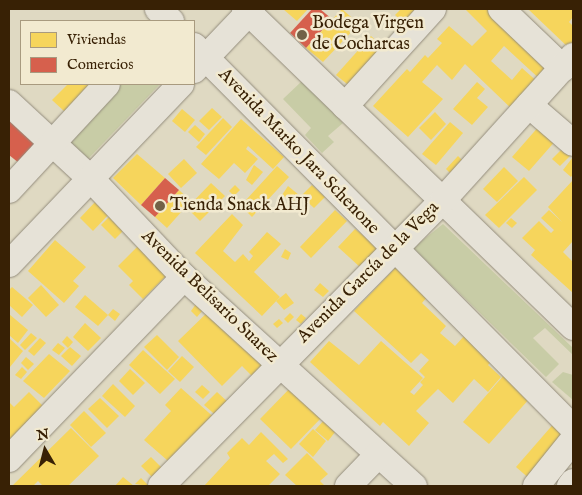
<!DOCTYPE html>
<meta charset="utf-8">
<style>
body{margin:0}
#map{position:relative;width:582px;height:495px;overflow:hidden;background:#dfd9c2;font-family:"IM FELL English",serif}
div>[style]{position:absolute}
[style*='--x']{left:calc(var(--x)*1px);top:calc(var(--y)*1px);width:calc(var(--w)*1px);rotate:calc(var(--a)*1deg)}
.green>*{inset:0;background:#c8cca6}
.homes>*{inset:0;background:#f6d55c}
.shops>*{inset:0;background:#d6604d}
.roads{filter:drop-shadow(0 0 1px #938c7c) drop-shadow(0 0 1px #938c7c)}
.minor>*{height:26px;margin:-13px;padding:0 13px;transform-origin:13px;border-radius:13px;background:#e6e2d7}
.dots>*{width:14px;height:14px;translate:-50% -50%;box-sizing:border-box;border:2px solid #f2ead0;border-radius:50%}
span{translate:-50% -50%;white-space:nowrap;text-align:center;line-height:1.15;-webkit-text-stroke:5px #f2ead0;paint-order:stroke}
.poi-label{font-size:18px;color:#382105}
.left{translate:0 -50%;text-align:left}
.street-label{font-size:18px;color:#382105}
.frame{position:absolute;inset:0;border:10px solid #382105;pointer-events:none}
.legend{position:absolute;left:20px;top:20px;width:175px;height:65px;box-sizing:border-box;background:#f2ead0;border:1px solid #a89a7f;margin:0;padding:6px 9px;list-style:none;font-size:15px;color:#382105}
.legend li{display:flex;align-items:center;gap:10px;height:25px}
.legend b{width:25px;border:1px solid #a89a7f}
.north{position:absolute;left:20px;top:425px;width:50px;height:50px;-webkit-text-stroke:4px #f2ead0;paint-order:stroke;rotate:352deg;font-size:14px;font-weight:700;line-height:20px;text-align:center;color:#382105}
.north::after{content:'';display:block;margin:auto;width:18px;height:22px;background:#382105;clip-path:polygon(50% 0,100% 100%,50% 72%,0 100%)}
</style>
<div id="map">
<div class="green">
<div style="clip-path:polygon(302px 81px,343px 123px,328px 136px,334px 142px,322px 153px,305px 135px,311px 128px,283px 99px)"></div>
<div style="clip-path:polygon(118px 84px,160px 84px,87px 160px,65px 139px)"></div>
<div style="clip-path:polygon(443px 224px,573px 348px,573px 355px,545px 328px,533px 338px,559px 364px,546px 377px,413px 248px)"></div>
<div style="clip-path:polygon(563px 372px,573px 375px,573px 400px,552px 382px)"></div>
</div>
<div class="homes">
<div style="clip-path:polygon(283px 9px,308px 9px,297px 21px)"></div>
<div style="clip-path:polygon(342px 9px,359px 24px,323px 62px,306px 48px)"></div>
<div style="clip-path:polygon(401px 9px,422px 9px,407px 25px,395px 15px)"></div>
<div style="clip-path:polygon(465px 9px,494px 9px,557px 67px,543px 82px,504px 46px,491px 61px,512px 80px,522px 68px,540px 84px,515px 112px,465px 64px,452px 80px,437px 65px,422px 82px,443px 99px,408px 137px,373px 106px,407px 69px,410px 72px,425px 55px,428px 58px,442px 43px,437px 39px,449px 26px,472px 46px,487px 31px)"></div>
<div style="clip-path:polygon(528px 9px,573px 9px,573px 17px,569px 22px,573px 26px,573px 48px,571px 50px)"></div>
<div style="clip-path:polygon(371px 36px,386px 50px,352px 88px,336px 75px)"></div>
<div style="clip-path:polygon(477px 82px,485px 89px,477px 98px,488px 107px,472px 125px,453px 109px)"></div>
<div style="clip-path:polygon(68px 84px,91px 84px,65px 112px,52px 100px)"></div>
<div style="clip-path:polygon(212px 108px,222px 117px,209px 130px,199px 121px)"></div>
<div style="clip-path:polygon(182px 109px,195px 120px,185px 132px,172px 121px)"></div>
<div style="clip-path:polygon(435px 112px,446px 124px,431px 140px,419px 128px)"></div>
<div style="clip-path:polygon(223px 118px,232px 127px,206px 155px,196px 147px)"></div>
<div style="clip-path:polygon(241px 119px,284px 157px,273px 169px,248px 146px,246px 149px,258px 159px,245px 173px,234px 163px,219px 179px,201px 164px)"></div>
<div style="clip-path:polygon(450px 122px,463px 133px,436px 165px,422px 154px)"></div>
<div style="clip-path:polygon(195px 125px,205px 134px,199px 142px,188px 132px)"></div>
<div style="clip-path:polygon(540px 125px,557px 139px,529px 171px,512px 157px)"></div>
<div style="clip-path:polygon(564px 147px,572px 154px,560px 166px,552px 159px)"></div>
<div style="clip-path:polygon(137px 154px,165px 178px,141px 205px,113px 178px)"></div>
<div style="clip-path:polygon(458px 156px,465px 163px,452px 175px,446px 169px)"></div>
<div style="clip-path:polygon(573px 157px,573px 174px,571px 177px,563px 170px)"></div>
<div style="clip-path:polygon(184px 159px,197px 173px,181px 188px,168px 174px)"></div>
<div style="clip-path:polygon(254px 165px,263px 172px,252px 185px,246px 180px)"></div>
<div style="clip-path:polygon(277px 166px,289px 177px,252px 217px,244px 209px,250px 203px,246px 200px)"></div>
<div style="clip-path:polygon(504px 167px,518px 181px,497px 202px,483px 189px)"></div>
<div style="clip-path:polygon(524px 177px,537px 190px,499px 228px,485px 215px)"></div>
<div style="clip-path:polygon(573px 180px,573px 241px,563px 252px,573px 262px,573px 293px,531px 255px,535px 250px,522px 238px,539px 221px,551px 233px,554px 230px,541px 218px,549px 210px,562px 222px,548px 207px)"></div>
<div style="clip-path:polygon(211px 183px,225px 196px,200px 221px,187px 208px)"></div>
<div style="clip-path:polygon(235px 185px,240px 190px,234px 196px,229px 191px)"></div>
<div style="clip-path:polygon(312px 185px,325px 197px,314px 208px,301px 196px)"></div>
<div style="clip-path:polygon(288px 186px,299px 195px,292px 203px,282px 195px)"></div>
<div style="clip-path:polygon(179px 190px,191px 201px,167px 228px,155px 217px)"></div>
<div style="clip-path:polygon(97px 200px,110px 213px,93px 231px,80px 218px)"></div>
<div style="clip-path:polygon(335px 210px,347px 221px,311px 258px,300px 247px)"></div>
<div style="clip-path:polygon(112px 214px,126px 228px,115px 239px,101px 225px)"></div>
<div style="clip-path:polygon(232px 214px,243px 225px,223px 251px,235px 262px,243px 254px,249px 261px,253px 256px,249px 252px,267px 232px,281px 244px,254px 272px,280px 297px,262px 316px,195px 253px)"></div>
<div style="clip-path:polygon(511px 218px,517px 223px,512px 228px,506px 223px)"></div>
<div style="clip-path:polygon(355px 229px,380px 248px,361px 268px,338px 247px)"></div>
<div style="clip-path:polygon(55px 240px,86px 267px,73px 281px,79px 286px,64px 303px,28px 271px)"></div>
<div style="clip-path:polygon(142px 242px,171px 271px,143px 299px,129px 285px,133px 281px,118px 266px)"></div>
<div style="clip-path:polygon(285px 249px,291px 253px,288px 260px,281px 257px)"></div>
<div style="clip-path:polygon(396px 267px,428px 296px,422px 303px,446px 326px,440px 333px,455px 346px,465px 335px,492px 361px,488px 365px,501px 377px,488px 392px,474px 379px,453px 403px,438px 389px,416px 411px,429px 423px,409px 446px,383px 422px,380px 426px,310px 362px,329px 341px,359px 365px,381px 341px,423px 378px,410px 392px,414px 395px,423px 385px,420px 382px,425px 377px,419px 371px,429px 360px,421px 353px,411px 363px,354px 311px)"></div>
<div style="clip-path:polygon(320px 283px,329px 291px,323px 297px,314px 290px)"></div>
<div style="clip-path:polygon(41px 285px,59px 305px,46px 317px,28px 298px)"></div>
<div style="clip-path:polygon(12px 287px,33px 305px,22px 317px,9px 305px,9px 290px)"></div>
<div style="clip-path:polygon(286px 293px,294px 303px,284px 310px,276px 301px)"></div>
<div style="clip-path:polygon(85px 295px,108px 315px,98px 326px,75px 307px)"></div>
<div style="clip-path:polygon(196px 304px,203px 310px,197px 317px,191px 311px)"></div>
<div style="clip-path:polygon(214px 306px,265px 365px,253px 377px,242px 366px,222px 386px,178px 341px)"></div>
<div style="clip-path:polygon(113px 309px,120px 314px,115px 321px,108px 315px)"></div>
<div style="clip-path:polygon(290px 313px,294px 317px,288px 323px,284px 319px)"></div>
<div style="clip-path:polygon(9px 314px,28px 330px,18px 343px,9px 335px)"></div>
<div style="clip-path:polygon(301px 314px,306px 318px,301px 324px,296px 320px)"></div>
<div style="clip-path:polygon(279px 319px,283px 323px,277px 328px,273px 324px)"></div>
<div style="clip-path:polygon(85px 323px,101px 338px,88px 351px,73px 337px)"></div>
<div style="clip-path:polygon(31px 333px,37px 338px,25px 350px,20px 345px)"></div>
<div style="clip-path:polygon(157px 335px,179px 357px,167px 370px,144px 347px)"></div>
<div style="clip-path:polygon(67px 336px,73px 342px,68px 348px,62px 342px)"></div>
<div style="clip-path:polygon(9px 338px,23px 351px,10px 367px,9px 366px)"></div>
<div style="clip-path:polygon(40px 338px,46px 343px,34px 356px,28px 351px)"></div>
<div style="clip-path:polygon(58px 343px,65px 348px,59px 355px,52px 350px)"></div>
<div style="clip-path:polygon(70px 347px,81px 356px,72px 366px,61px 356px)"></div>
<div style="clip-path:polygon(143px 350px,175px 379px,160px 394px,129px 365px)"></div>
<div style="clip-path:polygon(49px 354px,70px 371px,44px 398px,23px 381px)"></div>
<div style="clip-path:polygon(182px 356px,194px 367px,180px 382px,168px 371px)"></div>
<div style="clip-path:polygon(26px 357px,34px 364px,28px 370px,21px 363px)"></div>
<div style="clip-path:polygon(22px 367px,27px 372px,21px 379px,15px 375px)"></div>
<div style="clip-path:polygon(130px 369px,145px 383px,133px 395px,119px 381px)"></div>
<div style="clip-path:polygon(504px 375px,530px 398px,489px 444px,463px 422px)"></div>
<div style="clip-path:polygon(113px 384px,135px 406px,125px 417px,102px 396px)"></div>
<div style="clip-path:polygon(294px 384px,325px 414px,291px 449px,260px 419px)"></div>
<div style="clip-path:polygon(202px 385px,210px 392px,203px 399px,195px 392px)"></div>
<div style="clip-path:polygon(181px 388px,217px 420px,175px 467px,144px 440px,171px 411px,165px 405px)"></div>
<div style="clip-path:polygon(29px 392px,43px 406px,9px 440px,9px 402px,14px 407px)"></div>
<div style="clip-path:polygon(217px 392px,231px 405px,219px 418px,204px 405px)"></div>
<div style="clip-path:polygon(100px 398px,119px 416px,107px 428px,88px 409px)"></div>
<div style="clip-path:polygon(84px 411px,106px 433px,91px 447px,70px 425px)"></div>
<div style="clip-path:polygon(327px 417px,339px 427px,328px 441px,315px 430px)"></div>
<div style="clip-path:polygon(556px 421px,571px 434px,531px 480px,516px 467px)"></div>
<div style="clip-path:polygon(71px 428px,99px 456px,68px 486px,43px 486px,38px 481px,33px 486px,12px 486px)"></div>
<div style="clip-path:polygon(313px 429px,326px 441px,313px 457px,299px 444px)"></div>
<div style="clip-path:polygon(261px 432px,288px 459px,283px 463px,274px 454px,266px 461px,280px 474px,268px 486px,204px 486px,230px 458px,227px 453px,242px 438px,249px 445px)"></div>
<div style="clip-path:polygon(307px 453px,328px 474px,320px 481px,325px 486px,297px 486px,285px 475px)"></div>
<div style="clip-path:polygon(151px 457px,169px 475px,159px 484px,141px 466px)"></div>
<div style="clip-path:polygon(123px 477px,134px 486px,115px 486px)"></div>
<div style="clip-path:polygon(141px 478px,149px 486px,135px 484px)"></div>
</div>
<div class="shops">
<div style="clip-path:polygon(312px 9px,320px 9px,332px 19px,306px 48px,290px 33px)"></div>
<div style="clip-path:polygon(9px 114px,39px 140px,19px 163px,9px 155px)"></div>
<div style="clip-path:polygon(165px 178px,179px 190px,155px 217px,141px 205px)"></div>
</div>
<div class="roads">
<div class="minor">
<div style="--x:158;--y:9;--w:18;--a:43"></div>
<div style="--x:245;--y:9;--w:457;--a:44.1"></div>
<div style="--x:501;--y:9;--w:86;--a:43.6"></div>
<div style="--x:194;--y:46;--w:538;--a:45.23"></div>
<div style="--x:194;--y:70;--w:84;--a:-46.4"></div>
<div style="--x:9;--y:103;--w:112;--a:42.8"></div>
<div style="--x:91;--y:179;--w:135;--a:46.5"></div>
<div style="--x:184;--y:277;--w:311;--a:42.3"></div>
<div style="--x:529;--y:105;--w:58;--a:40.8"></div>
<div style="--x:345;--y:106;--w:131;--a:-47.8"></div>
<div style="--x:9;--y:190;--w:144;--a:-47.2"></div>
<div style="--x:9;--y:264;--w:249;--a:-46.3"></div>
<div style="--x:9;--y:459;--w:252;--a:-46.1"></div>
<div style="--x:161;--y:486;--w:402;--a:-45.4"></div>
<div style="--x:443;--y:200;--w:194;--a:-47.9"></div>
<div style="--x:348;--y:486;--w:43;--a:-45.9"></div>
<div style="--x:536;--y:486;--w:59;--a:-51.2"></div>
<div style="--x:570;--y:486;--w:5;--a:-53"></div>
</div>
</div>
<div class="dots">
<div style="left:302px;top:35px;background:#726147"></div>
<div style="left:160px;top:206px;background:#726147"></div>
</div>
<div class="poi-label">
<span class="left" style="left:312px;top:35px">Bodega Virgen<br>de Cocharcas</span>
<span class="left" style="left:170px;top:206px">Tienda Snack AHJ</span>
</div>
<div class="street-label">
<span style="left:298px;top:152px;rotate:46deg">Avenida Marko Jara Schenone</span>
<span style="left:369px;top:273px;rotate:-45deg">Avenida García de la Vega</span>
<span style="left:209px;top:297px;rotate:44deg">Avenida Belisario Suarez</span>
</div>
<div class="frame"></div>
<ul class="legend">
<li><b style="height:14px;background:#f6d55c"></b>Viviendas</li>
<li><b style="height:14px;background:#d6604d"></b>Comercios</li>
</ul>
<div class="north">N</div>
</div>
